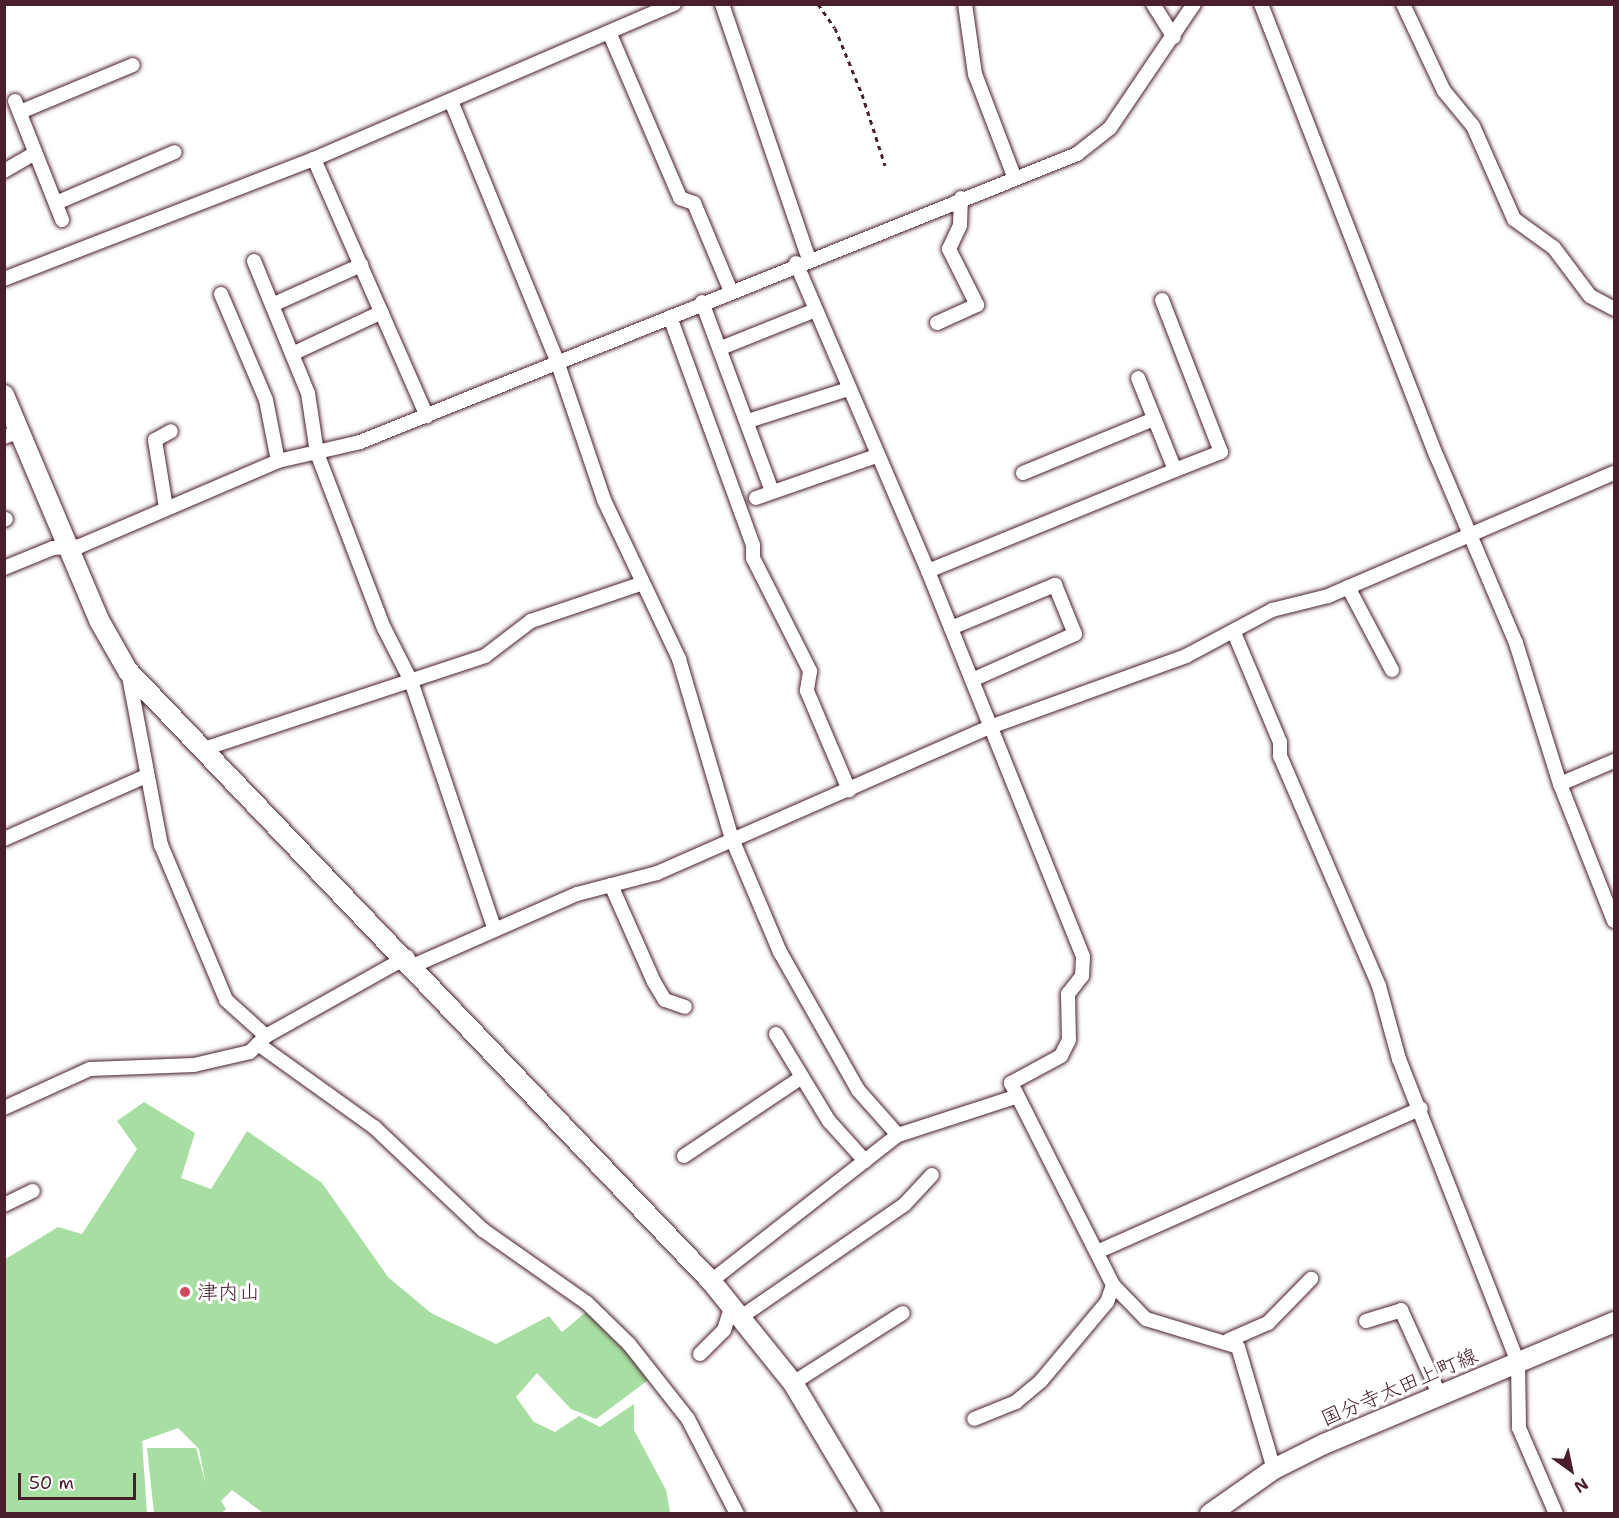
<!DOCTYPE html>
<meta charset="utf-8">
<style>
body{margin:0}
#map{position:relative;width:1619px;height:1518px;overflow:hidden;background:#fff;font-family:"Shantell Sans","Klee One",sans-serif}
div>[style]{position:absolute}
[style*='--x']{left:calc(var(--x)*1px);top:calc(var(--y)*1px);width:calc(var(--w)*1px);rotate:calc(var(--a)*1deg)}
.green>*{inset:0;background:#a7dea1}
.path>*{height:3px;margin-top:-1.5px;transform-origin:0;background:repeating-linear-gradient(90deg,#4a1f2b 0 4.5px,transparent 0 9px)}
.roads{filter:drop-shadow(0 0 2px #4a1f2b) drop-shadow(0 0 2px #4a1f2b)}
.street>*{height:14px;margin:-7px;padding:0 7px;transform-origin:7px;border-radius:7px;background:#fff}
.secondary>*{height:20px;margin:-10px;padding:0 10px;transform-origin:10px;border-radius:10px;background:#fff}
.dots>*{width:16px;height:16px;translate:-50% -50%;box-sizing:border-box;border:3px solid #fff;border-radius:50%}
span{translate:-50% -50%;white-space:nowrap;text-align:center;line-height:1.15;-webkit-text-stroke:6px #fff;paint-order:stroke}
.poi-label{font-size:21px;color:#4a1f2b}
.left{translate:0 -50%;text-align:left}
.street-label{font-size:21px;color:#4a1f2b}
.frame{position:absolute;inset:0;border:6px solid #4a1f2b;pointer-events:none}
.north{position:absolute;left:1541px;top:1440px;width:60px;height:60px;-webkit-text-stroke:4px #fff;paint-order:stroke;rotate:147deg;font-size:16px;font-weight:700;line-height:24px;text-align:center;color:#4a1f2b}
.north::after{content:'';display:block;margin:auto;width:21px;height:27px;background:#4a1f2b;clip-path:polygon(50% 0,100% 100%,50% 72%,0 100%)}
.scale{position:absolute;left:18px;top:1473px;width:118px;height:27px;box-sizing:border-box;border:3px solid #4a1f2b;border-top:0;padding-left:8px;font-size:18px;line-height:21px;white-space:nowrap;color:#4a1f2b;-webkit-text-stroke:4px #fff;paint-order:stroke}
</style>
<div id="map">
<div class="green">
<div style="clip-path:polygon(144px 1102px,195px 1133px,181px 1178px,211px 1189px,247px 1131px,322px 1183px,388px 1277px,431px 1313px,496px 1344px,549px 1316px,562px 1332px,586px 1312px,651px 1378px,596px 1419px,571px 1409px,537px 1373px,516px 1397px,534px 1422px,555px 1432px,579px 1416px,600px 1427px,634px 1404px,634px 1430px,666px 1490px,670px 1512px,263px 1513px,232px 1490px,221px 1501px,226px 1509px,222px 1513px,154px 1513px,147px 1448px,196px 1448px,206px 1485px,199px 1449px,178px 1428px,142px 1441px,147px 1513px,5px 1513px,4px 1260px,58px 1227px,82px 1234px,137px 1149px,117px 1121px)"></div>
</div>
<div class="path">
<div style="--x:818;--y:4;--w:29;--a:55"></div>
<div style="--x:835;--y:28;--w:71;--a:67.8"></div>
<div style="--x:862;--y:94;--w:75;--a:72.1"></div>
</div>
<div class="roads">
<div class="street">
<div style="--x:722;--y:4;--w:269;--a:71.2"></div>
<div style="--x:965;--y:4;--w:71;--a:81.9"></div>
<div style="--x:975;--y:74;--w:112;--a:69.1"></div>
<div style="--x:1153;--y:4;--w:39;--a:58"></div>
<div style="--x:1261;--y:4;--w:486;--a:68.8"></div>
<div style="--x:1437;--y:457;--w:202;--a:67"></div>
<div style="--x:1516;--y:643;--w:148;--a:72.7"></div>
<div style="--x:1560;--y:784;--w:147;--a:68.5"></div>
<div style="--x:1403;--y:4;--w:96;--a:64.8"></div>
<div style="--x:1444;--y:91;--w:45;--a:50.4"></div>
<div style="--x:1473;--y:126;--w:102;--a:66.2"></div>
<div style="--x:1514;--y:219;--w:49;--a:35.9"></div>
<div style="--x:1554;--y:248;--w:60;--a:53.1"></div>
<div style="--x:1590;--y:296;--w:27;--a:28"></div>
<div style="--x:609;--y:32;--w:181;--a:66.8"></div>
<div style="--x:680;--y:198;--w:15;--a:20"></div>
<div style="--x:694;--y:203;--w:93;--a:67.3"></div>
<div style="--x:15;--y:101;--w:128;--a:68.4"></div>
<div style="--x:451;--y:101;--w:281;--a:67.8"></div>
<div style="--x:557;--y:361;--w:147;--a:71.3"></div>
<div style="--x:604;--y:500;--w:176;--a:64.7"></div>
<div style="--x:679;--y:659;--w:188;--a:73.6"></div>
<div style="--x:732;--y:839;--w:123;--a:67"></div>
<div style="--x:780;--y:952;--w:159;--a:60.5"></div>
<div style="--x:858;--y:1090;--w:60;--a:48.4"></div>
<div style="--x:20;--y:112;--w:122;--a:-22.6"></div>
<div style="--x:314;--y:159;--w:281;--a:66.3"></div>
<div style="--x:4;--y:171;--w:36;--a:-30"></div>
<div style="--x:56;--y:203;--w:129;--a:-23.2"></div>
<div style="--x:254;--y:261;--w:143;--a:67.8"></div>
<div style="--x:308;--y:393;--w:61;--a:81.5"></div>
<div style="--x:317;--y:453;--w:187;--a:69.1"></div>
<div style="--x:384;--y:628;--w:59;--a:63"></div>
<div style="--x:411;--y:681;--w:260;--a:71.4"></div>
<div style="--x:796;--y:263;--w:335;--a:66.8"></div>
<div style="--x:928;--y:571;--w:416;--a:68.1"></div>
<div style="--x:1083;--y:957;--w:19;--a:93"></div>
<div style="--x:1082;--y:976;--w:23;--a:128"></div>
<div style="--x:1068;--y:994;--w:46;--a:88.8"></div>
<div style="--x:1069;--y:1040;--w:18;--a:117"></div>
<div style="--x:1061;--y:1056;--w:57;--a:151.6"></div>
<div style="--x:1011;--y:1083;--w:226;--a:63.2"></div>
<div style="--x:1113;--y:1285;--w:18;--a:109"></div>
<div style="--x:1107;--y:1302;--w:103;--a:129.9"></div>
<div style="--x:1041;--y:1381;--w:33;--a:140"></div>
<div style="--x:1016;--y:1402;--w:45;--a:158"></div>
<div style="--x:4;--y:279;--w:332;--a:-21.2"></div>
<div style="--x:314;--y:159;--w:392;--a:-23.3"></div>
<div style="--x:221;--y:294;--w:115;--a:67"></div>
<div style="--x:266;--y:400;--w:62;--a:78.9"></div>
<div style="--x:1162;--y:300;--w:163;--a:68.8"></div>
<div style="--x:1221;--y:452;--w:49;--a:158.6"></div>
<div style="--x:702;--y:302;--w:202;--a:69.7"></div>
<div style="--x:272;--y:305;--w:98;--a:-24.2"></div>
<div style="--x:670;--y:317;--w:243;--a:70"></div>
<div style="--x:753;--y:545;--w:13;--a:90"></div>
<div style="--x:753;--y:558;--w:127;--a:63.2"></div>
<div style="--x:810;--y:671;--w:20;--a:99"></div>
<div style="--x:807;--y:691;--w:108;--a:67"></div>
<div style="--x:937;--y:323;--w:44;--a:-24.2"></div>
<div style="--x:977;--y:305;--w:63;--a:-116.6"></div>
<div style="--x:949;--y:249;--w:26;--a:-65"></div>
<div style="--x:960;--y:225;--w:27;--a:-88"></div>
<div style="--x:721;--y:348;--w:102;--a:-21.8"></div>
<div style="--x:292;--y:354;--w:99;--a:-25"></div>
<div style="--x:748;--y:421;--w:105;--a:-17.7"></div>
<div style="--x:4;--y:437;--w:17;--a:-21"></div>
<div style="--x:1023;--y:473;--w:142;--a:-22.4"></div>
<div style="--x:756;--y:498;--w:127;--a:-19.3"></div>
<div style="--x:166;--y:508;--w:69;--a:-99.2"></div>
<div style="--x:155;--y:440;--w:18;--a:-29"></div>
<div style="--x:4;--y:520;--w:2;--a:-27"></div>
<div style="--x:4;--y:568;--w:53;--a:-22.2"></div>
<div style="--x:53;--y:548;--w:27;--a:-4"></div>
<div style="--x:80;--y:546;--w:215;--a:-23.2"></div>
<div style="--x:278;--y:461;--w:84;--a:-13"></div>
<div style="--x:360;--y:442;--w:773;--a:-21.88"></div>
<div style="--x:1077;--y:154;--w:42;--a:-38.2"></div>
<div style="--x:1110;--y:128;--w:150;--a:-55.9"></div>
<div style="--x:928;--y:571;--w:267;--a:-22.2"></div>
<div style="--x:1175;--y:470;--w:99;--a:-111.9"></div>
<div style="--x:1348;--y:587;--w:94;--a:62.1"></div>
<div style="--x:951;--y:628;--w:113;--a:-22.5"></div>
<div style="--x:1055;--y:585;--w:53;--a:67.8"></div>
<div style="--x:1075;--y:634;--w:113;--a:155.9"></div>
<div style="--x:1235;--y:635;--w:116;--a:67.2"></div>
<div style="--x:1280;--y:742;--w:14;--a:90"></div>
<div style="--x:1280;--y:756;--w:250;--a:66.7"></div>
<div style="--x:1379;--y:986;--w:76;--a:74.7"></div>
<div style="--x:1399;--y:1059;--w:326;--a:68.6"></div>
<div style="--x:1518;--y:1362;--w:66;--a:89.1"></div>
<div style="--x:1519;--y:1428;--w:94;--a:66.7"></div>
<div style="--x:128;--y:671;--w:177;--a:79.3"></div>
<div style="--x:161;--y:845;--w:168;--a:67.2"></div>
<div style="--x:226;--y:1000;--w:54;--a:42"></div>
<div style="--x:204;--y:749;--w:296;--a:-18.3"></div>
<div style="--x:485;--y:656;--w:58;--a:-37.3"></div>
<div style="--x:531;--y:621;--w:115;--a:-18.7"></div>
<div style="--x:1560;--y:784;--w:59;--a:-23.1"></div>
<div style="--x:4;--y:839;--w:155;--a:-23.9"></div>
<div style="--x:611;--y:885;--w:106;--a:66.1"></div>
<div style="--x:654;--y:982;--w:21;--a:59"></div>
<div style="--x:665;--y:1000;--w:21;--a:19"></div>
<div style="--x:415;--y:965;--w:177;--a:-23.7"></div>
<div style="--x:577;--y:894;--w:83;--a:-14.7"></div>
<div style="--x:657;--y:873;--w:364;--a:-23.7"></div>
<div style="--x:990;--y:727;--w:208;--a:-19.9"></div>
<div style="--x:1186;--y:656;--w:98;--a:-28.1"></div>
<div style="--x:1272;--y:610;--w:58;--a:-14"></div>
<div style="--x:1328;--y:596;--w:311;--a:-23.3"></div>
<div style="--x:776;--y:1034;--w:102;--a:58.7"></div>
<div style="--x:829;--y:1121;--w:54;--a:48"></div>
<div style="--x:258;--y:1044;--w:143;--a:35.6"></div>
<div style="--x:374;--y:1127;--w:150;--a:43.4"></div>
<div style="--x:483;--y:1230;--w:127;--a:35.1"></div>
<div style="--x:587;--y:1303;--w:59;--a:44.3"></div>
<div style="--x:629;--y:1344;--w:95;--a:51.8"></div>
<div style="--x:688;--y:1419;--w:107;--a:62.7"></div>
<div style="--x:4;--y:1108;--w:94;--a:-24.4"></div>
<div style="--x:90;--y:1069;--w:104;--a:-2.2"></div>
<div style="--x:194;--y:1065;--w:57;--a:-13.1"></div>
<div style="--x:250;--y:1052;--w:23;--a:-45"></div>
<div style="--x:266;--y:1036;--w:162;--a:-29.3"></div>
<div style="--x:684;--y:1156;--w:142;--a:-33.8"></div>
<div style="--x:4;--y:1205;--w:32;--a:-26"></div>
<div style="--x:1099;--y:1251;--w:352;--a:-23.9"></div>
<div style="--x:711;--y:1281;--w:237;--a:-38"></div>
<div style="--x:898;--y:1135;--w:123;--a:-18"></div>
<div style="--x:1113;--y:1285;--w:47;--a:45.9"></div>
<div style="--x:1146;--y:1319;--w:96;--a:16.9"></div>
<div style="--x:1238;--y:1347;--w:127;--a:73.6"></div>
<div style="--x:741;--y:1317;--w:198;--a:-34.5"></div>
<div style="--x:904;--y:1205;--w:41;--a:-47"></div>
<div style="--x:1366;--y:1321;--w:37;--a:-17"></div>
<div style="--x:1401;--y:1310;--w:97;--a:65.6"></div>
<div style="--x:1229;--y:1340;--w:43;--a:-23.6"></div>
<div style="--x:1268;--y:1323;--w:62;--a:-45.7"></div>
<div style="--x:700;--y:1354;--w:34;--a:-45"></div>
<div style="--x:724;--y:1330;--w:25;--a:-72"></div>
<div style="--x:793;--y:1383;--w:130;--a:-32.5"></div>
</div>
<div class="secondary">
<div style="--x:4;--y:395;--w:246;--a:67.1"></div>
<div style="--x:100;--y:622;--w:56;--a:60.3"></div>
<div style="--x:128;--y:671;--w:844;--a:46.3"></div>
<div style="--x:711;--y:1281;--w:131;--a:51.2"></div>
<div style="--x:793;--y:1383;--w:152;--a:59.2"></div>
<div style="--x:1210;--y:1514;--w:78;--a:-35.1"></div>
<div style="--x:1274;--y:1469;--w:56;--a:-26.6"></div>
<div style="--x:1324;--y:1444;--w:315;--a:-22.8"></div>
</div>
</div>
<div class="dots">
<div style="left:185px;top:1292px;background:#d1495b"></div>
</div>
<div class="poi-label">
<span class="left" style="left:197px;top:1292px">津内山</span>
</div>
<div class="street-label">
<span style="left:1399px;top:1387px;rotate:-23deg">国分寺太田上町線</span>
</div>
<div class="frame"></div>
<div class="north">N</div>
<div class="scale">50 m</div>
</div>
